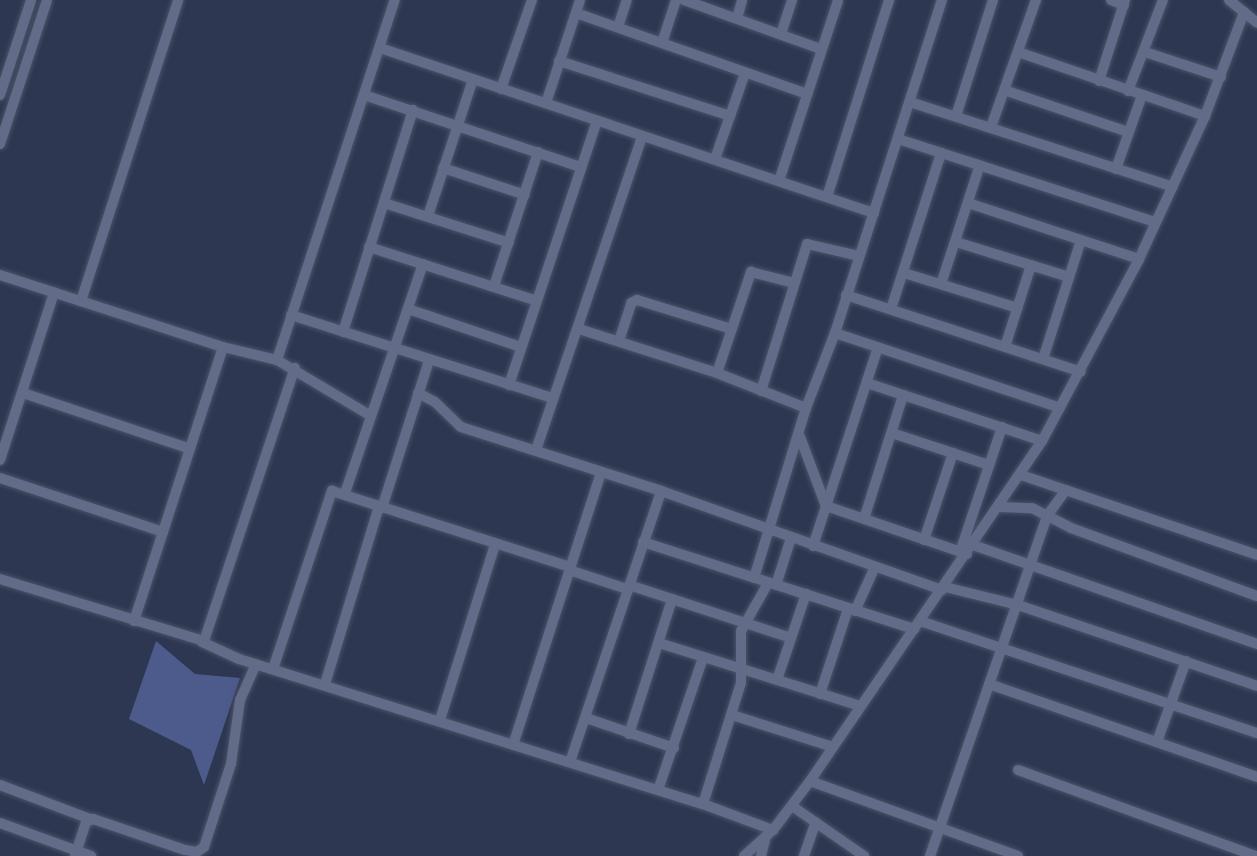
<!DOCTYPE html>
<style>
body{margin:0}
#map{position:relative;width:1257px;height:856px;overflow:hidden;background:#2e3751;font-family:"Source Sans 3",sans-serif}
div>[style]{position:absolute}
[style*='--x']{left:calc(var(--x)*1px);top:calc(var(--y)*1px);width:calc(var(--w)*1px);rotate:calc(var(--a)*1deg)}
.green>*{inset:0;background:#4c5b8c}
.roads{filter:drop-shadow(0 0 2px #4b5268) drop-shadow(0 0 2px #4b5268)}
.minor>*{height:10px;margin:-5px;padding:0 5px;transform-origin:5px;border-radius:5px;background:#626c89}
span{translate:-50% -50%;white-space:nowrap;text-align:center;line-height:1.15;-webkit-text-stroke:6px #252c46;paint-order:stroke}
</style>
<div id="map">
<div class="green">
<div style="clip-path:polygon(156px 641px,195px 674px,240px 678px,204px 785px,191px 750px,129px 719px)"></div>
</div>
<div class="roads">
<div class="minor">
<div style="--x:684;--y:0;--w:145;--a:19.7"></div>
<div style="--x:1111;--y:0;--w:14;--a:21"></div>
<div style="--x:1229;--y:0;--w:36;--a:39"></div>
<div style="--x:576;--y:13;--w:245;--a:19.3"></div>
<div style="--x:737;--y:18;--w:19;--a:-74"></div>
<div style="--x:618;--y:27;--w:28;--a:-72"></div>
<div style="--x:781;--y:34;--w:36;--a:-72"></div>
<div style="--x:662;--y:43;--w:45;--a:-72"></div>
<div style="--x:380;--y:48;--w:521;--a:18.47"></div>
<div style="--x:1018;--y:52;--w:198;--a:18.9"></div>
<div style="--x:1145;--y:52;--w:80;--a:18.2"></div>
<div style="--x:559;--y:61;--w:180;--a:17.8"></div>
<div style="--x:1099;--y:81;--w:85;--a:-72.2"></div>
<div style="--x:501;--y:89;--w:94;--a:-70.8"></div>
<div style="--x:1004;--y:90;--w:131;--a:18.7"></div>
<div style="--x:1128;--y:91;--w:97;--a:-69"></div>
<div style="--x:0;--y:95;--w:100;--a:-71.9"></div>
<div style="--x:364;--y:95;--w:229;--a:18.4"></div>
<div style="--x:910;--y:102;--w:276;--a:17.9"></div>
<div style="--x:546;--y:103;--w:108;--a:-71.7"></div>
<div style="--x:956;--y:116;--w:122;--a:-72.3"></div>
<div style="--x:991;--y:127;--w:135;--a:-70.5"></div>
<div style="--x:898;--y:139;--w:270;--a:17.9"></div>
<div style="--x:0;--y:144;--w:151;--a:-71.9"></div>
<div style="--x:715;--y:159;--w:91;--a:-70.8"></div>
<div style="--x:443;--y:168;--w:86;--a:18.2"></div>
<div style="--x:1116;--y:169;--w:78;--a:-70.6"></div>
<div style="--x:779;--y:181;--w:190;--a:-71.9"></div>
<div style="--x:827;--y:197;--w:207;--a:-72.5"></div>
<div style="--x:384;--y:203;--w:131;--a:17.7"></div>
<div style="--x:968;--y:203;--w:180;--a:18.1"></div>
<div style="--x:428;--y:216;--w:144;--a:-71.8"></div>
<div style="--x:956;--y:242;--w:118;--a:17.2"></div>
<div style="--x:369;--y:247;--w:176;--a:17.8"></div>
<div style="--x:904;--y:273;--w:119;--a:17.1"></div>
<div style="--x:0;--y:275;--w:234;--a:17.9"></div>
<div style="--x:223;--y:347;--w:56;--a:13.5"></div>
<div style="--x:277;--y:360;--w:109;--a:30.8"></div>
<div style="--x:941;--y:284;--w:125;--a:-71.9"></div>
<div style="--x:494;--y:286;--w:141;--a:-71.8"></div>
<div style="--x:846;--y:295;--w:247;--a:18.1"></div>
<div style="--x:81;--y:301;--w:316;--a:-72.1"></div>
<div style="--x:408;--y:309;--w:119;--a:18.6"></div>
<div style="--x:891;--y:309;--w:164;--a:-72.2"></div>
<div style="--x:291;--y:315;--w:275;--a:17.6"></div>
<div style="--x:579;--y:329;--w:145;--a:17.7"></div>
<div style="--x:717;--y:373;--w:96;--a:21.5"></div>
<div style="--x:343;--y:332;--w:233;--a:-72.5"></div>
<div style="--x:835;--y:333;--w:237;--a:18.4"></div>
<div style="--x:619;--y:341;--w:40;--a:-72"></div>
<div style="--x:631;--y:303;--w:7;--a:-27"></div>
<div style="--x:637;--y:300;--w:99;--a:17"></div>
<div style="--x:1005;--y:347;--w:86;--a:-72.4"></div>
<div style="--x:1043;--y:359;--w:125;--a:-72.3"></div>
<div style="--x:277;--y:360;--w:379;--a:-71.9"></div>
<div style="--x:717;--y:373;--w:107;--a:-71.4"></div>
<div style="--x:751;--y:272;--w:44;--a:14.3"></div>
<div style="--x:867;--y:383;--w:184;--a:18.3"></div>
<div style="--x:509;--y:385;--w:278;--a:-71.6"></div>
<div style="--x:761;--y:391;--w:154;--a:-72.6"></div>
<div style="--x:807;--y:244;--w:53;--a:13"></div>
<div style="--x:23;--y:393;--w:176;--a:18.5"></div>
<div style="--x:418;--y:393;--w:19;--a:28"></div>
<div style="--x:435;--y:402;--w:36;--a:44"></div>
<div style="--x:461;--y:427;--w:210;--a:17.7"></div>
<div style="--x:661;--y:491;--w:298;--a:19.4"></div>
<div style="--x:892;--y:433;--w:102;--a:18.3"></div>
<div style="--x:800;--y:437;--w:74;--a:69.4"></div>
<div style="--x:826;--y:506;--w:149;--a:18.8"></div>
<div style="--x:536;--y:450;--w:331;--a:-71.3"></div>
<div style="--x:0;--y:460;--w:176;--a:-72.1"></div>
<div style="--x:1021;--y:475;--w:249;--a:18.7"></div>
<div style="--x:0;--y:478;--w:172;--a:18.3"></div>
<div style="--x:345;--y:493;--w:242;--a:-71.2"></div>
<div style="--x:999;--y:507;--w:33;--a:2"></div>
<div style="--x:1032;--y:508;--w:44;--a:27.1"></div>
<div style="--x:1071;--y:528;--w:198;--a:20.1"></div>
<div style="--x:382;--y:508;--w:154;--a:-72.3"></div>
<div style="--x:864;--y:519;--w:130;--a:-72.5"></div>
<div style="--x:924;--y:540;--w:92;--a:-71.6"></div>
<div style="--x:643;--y:542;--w:285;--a:17.8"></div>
<div style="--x:973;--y:545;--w:301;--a:19.2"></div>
<div style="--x:813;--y:546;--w:209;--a:-71.9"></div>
<div style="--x:960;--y:552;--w:132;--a:-71.4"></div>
<div style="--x:569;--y:570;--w:61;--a:18.1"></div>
<div style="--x:754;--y:578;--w:178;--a:-73"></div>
<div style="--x:806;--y:408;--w:80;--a:-68.9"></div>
<div style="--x:835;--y:333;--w:350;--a:-72.2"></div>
<div style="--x:0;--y:579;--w:213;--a:16.9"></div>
<div style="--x:204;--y:641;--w:288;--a:-71.6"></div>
<div style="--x:629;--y:585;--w:170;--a:18.1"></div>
<div style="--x:776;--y:585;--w:49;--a:-72.3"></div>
<div style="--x:945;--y:587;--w:75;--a:13.9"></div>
<div style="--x:1018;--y:605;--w:252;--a:18.7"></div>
<div style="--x:855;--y:611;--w:48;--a:-65.6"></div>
<div style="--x:134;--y:621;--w:288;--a:-72"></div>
<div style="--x:920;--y:621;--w:355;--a:18.4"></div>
<div style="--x:202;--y:642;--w:41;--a:24.7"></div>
<div style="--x:239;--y:659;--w:486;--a:17.4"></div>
<div style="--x:703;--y:804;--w:75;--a:20.4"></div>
<div style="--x:659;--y:643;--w:211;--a:17.4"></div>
<div style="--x:273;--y:669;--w:188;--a:-71.7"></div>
<div style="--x:332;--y:491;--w:250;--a:17.7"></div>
<div style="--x:777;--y:680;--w:91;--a:-71.4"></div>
<div style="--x:325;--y:684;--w:186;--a:-73.1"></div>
<div style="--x:989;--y:684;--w:284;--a:19.1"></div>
<div style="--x:820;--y:694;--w:89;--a:-71.8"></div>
<div style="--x:732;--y:715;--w:106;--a:17.6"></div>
<div style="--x:586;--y:718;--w:93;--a:18.8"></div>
<div style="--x:440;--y:720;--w:184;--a:-72.6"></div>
<div style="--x:629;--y:734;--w:142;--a:-72.3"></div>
<div style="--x:1157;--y:742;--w:86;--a:-70.3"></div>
<div style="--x:513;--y:745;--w:287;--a:-72.1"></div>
<div style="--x:570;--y:762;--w:286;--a:-71.4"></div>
<div style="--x:1018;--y:770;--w:252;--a:19.9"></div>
<div style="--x:810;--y:781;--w:221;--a:19.8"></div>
<div style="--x:0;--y:785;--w:96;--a:20.7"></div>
<div style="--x:658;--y:790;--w:139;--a:-71.2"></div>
<div style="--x:703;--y:804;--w:127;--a:-72.6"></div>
<div style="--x:741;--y:683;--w:52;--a:-90"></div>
<div style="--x:741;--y:631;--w:55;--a:-60.6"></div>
<div style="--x:792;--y:806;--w:88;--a:34.8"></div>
<div style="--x:0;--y:823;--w:97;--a:19.9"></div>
<div style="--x:75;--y:856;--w:36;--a:-72"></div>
<div style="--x:86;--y:822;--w:8;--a:-23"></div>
<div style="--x:93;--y:819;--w:97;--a:18.6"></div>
<div style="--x:185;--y:850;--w:12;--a:9"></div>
<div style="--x:197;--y:852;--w:9;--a:-36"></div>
<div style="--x:204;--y:847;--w:87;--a:-72"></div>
<div style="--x:231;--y:764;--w:65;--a:-82"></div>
<div style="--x:240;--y:700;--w:39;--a:-66"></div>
<div style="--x:744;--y:856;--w:39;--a:-42"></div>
<div style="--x:773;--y:830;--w:61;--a:-52.9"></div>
<div style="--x:810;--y:781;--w:412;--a:-55.7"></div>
<div style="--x:1042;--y:441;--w:206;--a:-61.9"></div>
<div style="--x:1139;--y:259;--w:157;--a:-65.2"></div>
<div style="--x:1205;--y:116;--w:111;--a:-69.4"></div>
<div style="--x:761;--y:856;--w:21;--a:-76"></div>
<div style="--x:804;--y:856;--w:36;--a:-71"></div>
<div style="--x:930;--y:856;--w:360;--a:-71"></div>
<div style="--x:1047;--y:516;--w:32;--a:-54"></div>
</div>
</div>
</div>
